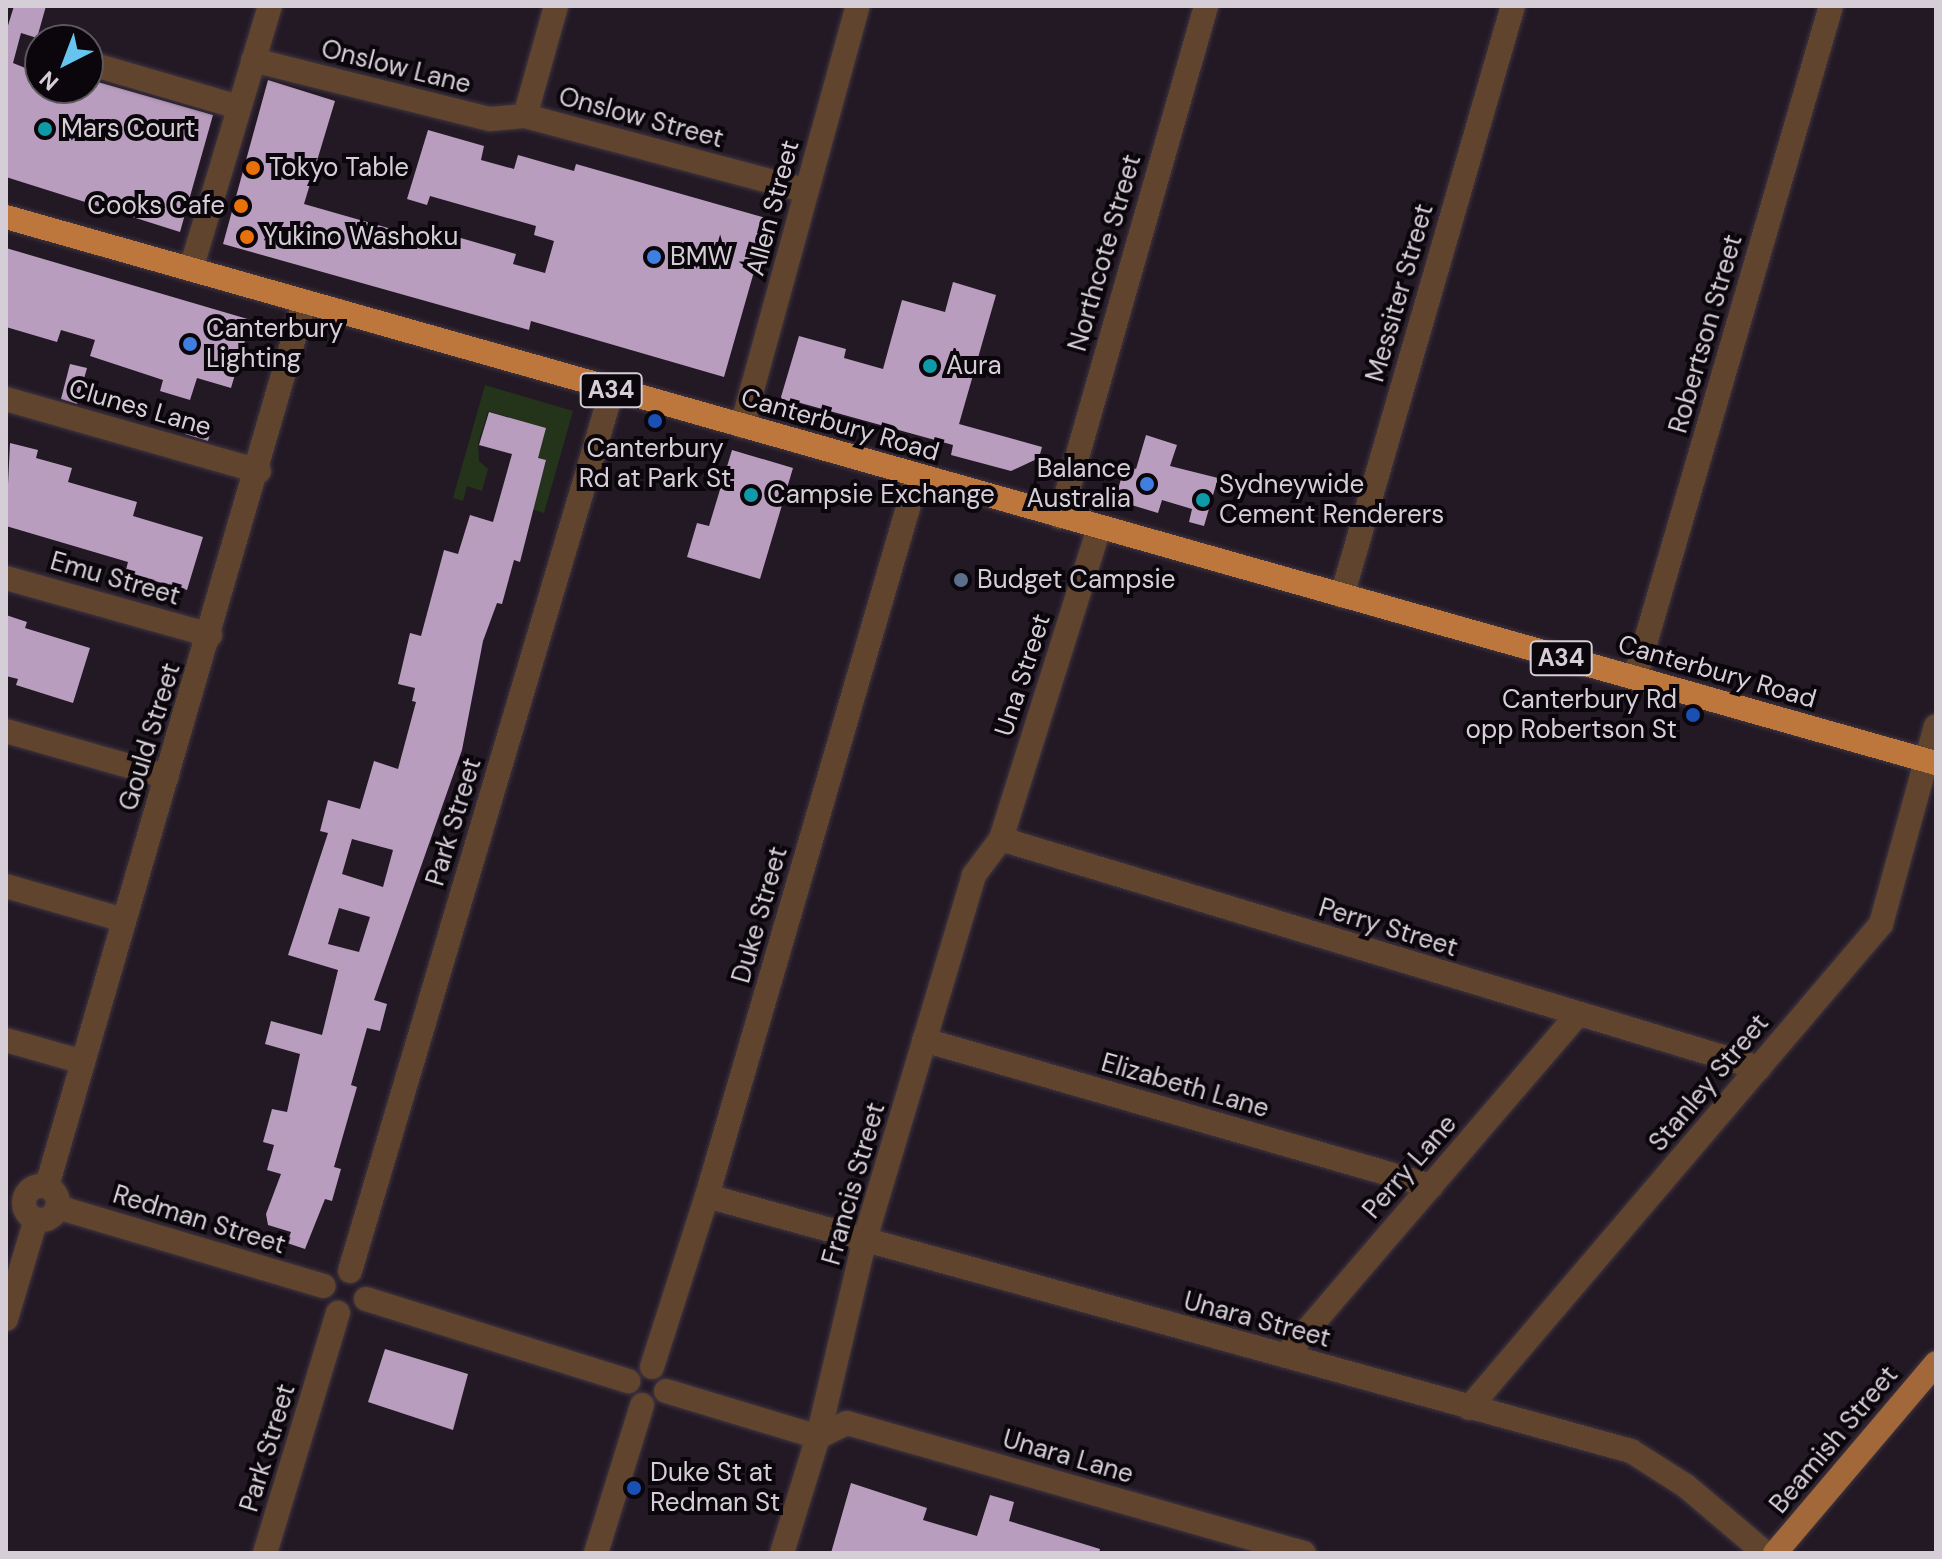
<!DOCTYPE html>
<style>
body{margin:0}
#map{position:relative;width:1942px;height:1559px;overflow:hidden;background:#231925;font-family:"DM Sans",sans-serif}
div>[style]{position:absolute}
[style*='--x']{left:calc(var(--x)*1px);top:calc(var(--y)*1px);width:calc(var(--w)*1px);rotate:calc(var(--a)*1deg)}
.green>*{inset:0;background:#24341a}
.building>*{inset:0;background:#b89dbe}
.roads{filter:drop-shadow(0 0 2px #403641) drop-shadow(0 0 2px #403641)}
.minor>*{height:24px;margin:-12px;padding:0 12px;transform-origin:12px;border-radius:12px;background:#60442e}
.minor>.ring{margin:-12px;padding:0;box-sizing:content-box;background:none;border:24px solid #60442e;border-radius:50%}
.major>*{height:24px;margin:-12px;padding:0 12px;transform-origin:12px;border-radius:12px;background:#a36839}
.highway>*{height:24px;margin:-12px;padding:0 12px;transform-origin:12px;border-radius:12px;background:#bd773c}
.dots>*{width:22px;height:22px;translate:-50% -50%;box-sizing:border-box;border:4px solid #0a060b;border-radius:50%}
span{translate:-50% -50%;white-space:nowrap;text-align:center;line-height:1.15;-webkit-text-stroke:8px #0a060b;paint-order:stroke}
.shield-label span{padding:2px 6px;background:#0a060b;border:2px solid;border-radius:6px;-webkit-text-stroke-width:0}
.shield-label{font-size:24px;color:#d6ced7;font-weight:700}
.street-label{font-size:26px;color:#d6ced7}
.poi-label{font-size:26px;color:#d6ced7}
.left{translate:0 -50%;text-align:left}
.right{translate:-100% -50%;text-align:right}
.frame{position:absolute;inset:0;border:8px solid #d6ced7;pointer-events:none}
.north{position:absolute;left:24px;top:24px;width:80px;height:80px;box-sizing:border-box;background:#0a060b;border:2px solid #5c565d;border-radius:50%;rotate:222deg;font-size:22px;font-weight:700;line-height:32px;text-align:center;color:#d6ced7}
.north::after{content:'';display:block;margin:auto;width:28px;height:36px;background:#67c4ef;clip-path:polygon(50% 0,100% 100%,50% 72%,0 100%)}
</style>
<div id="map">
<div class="green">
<div style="clip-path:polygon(485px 385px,573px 411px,544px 513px,532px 509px,546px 462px,537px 459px,545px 428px,488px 411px,478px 444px,479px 461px,488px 469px,482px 491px,467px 486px,463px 501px,453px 498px)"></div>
</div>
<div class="building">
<div style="clip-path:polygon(14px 6px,46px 6px,37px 38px,21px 33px,13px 63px,40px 74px,40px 88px,96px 88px,98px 82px,213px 115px,180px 232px,6px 177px,6px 32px)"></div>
<div style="clip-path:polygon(268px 80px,335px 101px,304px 204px,430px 240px,433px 230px,516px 254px,513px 264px,545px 273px,554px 241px,534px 235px,536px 226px,430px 196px,427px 205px,407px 199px,428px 130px,484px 146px,481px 160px,514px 169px,518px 155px,574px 171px,576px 164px,769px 219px,724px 377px,531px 321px,529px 330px,223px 244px)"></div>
<div style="clip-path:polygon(6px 248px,251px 320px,231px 388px,197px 378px,190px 400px,160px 391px,163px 380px,90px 356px,95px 340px,61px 330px,57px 342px,6px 327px)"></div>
<div style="clip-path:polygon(953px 282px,996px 295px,959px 424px,1042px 447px,1039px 458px,1011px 471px,951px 455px,953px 445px,797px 402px,795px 411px,785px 405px,781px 397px,799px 336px,846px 349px,844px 358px,883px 369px,902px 300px,945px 312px)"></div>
<div style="clip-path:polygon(70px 364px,87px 368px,77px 404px,61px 399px)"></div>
<div style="clip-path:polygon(evenodd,489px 412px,546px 428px,538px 458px,546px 460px,520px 562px,514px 560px,502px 604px,497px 603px,483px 641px,462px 750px,374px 1000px,387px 1004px,380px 1031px,367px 1028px,351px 1085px,357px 1087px,334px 1167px,341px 1169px,332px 1201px,325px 1199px,305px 1249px,287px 1243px,291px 1232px,268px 1225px,266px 1214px,281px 1174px,267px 1170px,274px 1145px,263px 1142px,272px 1109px,287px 1112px,300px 1054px,265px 1044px,271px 1021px,322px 1035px,338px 970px,288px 955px,328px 833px,320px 831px,328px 800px,360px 809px,374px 761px,398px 769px,416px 702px,412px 701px,415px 688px,398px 684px,410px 633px,421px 636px,444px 550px,458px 554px,470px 515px,493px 522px,512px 454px,479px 445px,489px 412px,352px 839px,393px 850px,383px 887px,342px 874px,352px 839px,489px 412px,339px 908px,370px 917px,359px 952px,328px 944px,339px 908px)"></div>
<div style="clip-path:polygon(190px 416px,213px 423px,208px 441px,185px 434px)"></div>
<div style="clip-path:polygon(1146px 435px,1177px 445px,1170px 466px,1218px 478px,1204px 526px,1189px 522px,1192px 509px,1162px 500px,1158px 513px,1115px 500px,1125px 465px,1136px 469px)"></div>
<div style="clip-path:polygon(10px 443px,38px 450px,36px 458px,72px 468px,68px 482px,137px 502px,133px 516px,203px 537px,187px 590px,137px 576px,126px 570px,128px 562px,6px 526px)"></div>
<div style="clip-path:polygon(732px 450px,793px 468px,760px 579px,687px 557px,697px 523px,709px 526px)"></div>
<div style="clip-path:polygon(6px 615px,27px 622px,25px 628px,90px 648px,73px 703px,16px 685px,18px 679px,6px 676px)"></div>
<div style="clip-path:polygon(385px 1349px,468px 1374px,453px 1430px,368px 1402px)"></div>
<div style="clip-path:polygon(851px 1483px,927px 1508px,923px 1520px,977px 1536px,990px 1495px,1014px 1502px,1009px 1521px,1100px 1549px,1099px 1553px,831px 1553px)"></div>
</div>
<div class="roads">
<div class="minor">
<div style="--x:556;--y:6;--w:114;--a:105.7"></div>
<div style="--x:525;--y:116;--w:291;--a:14.9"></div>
<div style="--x:253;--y:60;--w:244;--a:14"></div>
<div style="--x:490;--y:119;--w:35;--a:-5"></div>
<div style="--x:88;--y:63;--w:156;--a:16.3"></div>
<div style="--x:191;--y:269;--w:275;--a:-73.3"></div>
<div style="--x:6;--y:399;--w:263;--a:15.9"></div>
<div style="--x:742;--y:426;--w:436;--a:-74.6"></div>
<div style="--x:1060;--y:517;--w:531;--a:-74.05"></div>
<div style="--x:6;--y:578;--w:212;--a:15.6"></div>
<div style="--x:1342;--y:596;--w:614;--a:-73.84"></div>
<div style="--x:1635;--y:678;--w:700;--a:-73.74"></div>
<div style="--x:6;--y:731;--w:167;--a:15.9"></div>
<div style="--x:1001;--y:839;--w:792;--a:16.81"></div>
<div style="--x:6;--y:886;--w:123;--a:16.1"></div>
<div style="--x:6;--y:1040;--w:80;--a:15.9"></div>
<div style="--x:924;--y:1040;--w:528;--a:16.06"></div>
<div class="ring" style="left:24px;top:1186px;width:10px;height:10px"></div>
<div style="--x:47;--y:1186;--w:920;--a:-73.77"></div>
<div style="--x:707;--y:1196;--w:959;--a:15.43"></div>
<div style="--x:1631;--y:1451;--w:65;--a:32.5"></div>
<div style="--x:1686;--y:1486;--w:104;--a:40.3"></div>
<div style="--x:57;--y:1207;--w:278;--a:16.5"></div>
<div style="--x:350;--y:1271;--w:919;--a:-73.44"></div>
<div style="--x:366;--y:1299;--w:275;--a:17.4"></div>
<div style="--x:6;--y:1319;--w:104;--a:-73.3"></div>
<div style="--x:1285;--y:1356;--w:449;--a:-49.4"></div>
<div style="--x:652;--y:1367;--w:180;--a:-72.2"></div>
<div style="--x:707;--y:1196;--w:749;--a:-73.72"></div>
<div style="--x:666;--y:1391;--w:159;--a:16.8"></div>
<div style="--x:1469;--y:1408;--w:636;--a:-49.59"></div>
<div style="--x:1881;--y:924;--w:205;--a:-74.5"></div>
<div style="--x:818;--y:1437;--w:32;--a:-26"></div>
<div style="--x:847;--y:1423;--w:475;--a:15.9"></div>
<div style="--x:265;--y:1553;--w:251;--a:-73.1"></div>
<div style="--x:596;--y:1553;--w:155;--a:-72.7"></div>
<div style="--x:782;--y:1553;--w:121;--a:-72.8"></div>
<div style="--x:818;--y:1437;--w:200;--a:-76.7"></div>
<div style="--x:864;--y:1242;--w:383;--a:-73.3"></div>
<div style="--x:974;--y:875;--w:45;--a:-53.1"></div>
<div style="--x:1001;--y:839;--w:326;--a:-72.5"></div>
</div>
<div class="major">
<div style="--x:1775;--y:1553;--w:249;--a:-49.7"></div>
</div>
<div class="highway">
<div style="--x:6;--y:217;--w:2006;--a:15.8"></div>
</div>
</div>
<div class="dots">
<div style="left:45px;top:129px;background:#0f9aa8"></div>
<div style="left:253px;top:168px;background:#e8710a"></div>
<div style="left:241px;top:206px;background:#e8710a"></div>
<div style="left:247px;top:237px;background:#e8710a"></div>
<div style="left:654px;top:257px;background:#3f7fe0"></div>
<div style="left:190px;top:344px;background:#3f7fe0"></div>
<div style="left:930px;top:366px;background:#0f9aa8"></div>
<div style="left:655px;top:421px;background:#1a4fb4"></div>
<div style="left:1147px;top:484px;background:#3f7fe0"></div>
<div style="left:751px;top:495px;background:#0f9aa8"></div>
<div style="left:1203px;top:500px;background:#0f9aa8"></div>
<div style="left:961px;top:580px;background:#5c6f8a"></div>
<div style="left:1693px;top:715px;background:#1a4fb4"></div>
<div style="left:634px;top:1488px;background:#1a4fb4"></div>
</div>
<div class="shield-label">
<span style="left:611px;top:390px">A34</span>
<span style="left:1561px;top:658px">A34</span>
</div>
<div class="street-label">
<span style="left:396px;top:67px;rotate:14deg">Onslow Lane</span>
<span style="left:641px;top:118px;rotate:15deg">Onslow Street</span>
<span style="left:773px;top:208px;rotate:-75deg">Allen Street</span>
<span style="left:1105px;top:253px;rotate:-74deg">Northcote Street</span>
<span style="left:1400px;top:293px;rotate:-74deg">Messiter Street</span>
<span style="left:1706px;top:334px;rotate:-74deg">Robertson Street</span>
<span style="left:140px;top:408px;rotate:16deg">Clunes Lane</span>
<span style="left:840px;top:425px;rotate:16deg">Canterbury Road</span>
<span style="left:115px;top:579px;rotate:16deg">Emu Street</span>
<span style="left:1717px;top:672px;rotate:16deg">Canterbury Road</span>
<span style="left:1023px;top:675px;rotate:-72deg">Una Street</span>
<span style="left:150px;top:737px;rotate:-73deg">Gould Street</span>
<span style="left:454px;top:822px;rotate:-73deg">Park Street</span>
<span style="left:760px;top:915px;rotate:-74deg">Duke Street</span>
<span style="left:1388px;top:928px;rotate:17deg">Perry Street</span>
<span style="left:1709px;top:1083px;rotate:-50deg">Stanley Street</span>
<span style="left:1185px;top:1086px;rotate:16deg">Elizabeth Lane</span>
<span style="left:1410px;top:1167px;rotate:-49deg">Perry Lane</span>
<span style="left:854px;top:1184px;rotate:-74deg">Francis Street</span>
<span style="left:199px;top:1220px;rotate:17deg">Redman Street</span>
<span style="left:1257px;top:1320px;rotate:15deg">Unara Street</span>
<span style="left:1834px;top:1440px;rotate:-50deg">Beamish Street</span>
<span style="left:268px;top:1448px;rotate:-73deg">Park Street</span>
<span style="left:1068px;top:1457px;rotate:16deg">Unara Lane</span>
</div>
<div class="poi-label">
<span class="left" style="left:61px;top:129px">Mars Court</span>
<span class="left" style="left:269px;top:168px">Tokyo Table</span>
<span class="right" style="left:225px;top:206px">Cooks Cafe</span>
<span class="left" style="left:263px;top:237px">Yukino Washoku</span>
<span class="left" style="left:670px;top:257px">BMW</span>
<span class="left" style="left:206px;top:344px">Canterbury<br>Lighting</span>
<span class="left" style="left:946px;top:366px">Aura</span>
<span style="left:655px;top:464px">Canterbury<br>Rd at Park St</span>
<span class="right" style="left:1131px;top:484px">Balance<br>Australia</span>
<span class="left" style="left:1219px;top:500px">Sydneywide<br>Cement Renderers</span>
<span class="left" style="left:767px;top:495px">Campsie Exchange</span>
<span class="left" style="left:977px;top:580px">Budget Campsie</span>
<span class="right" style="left:1677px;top:715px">Canterbury Rd<br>opp Robertson St</span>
<span class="left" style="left:650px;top:1488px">Duke St at<br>Redman St</span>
</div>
<div class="frame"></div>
<div class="north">N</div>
</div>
